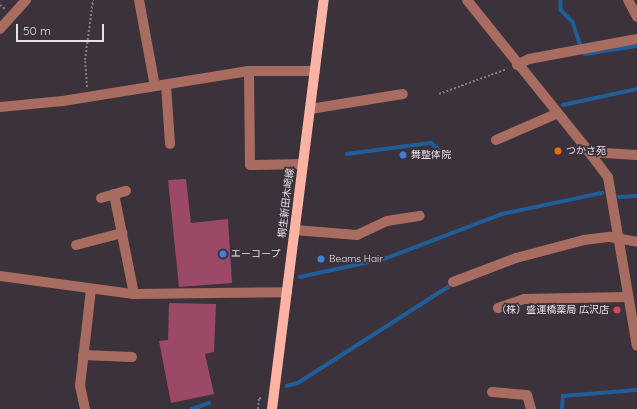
<!DOCTYPE html>
<meta charset="utf-8">
<style>
body{margin:0}
#map{position:relative;width:637px;height:409px;overflow:hidden;background:#3b323b;font-family:Quicksand,"Noto Sans JP",sans-serif}
div>[style]{position:absolute}
[style*='--x']{left:calc(var(--x)*1px);top:calc(var(--y)*1px);width:calc(var(--w)*1px);rotate:calc(var(--a)*1deg)}
.stream>*{height:3.5px;margin:-1.75px;padding:0 1.75px;transform-origin:1.75px;border-radius:1.75px;background:#205d99}
.building>*{inset:0;background:#9c4967}
.path>*{height:2px;margin-top:-1px;transform-origin:0;background:repeating-linear-gradient(90deg,#857e85 0 2px,transparent 0 4px)}
.minor>*{height:10px;margin:-5px;padding:0 5px;transform-origin:5px;border-radius:5px;background:#a86d60}
.major>*{height:10px;margin:-5px;padding:0 5px;transform-origin:5px;border-radius:5px;background:#fcb3a3}
.dots>*{width:11px;height:11px;translate:-50% -50%;box-sizing:border-box;border:2px solid #3b323b;border-radius:50%}
span{translate:-50% -50%;white-space:nowrap;text-align:center;line-height:1.15;-webkit-text-stroke:3.5px #3b323b;paint-order:stroke}
.poi-label{font-size:10px;color:#e8e2e8}
.left{translate:0 -50%;text-align:left}
.right{translate:-100% -50%;text-align:right}
.street-label{font-size:10px;color:#e8e2e8}
.scale{position:absolute;left:16px;top:24px;width:88px;height:18px;box-sizing:border-box;border:2px solid #e8e2e8;border-top:0;padding-left:5px;font-size:12px;line-height:14px;white-space:nowrap;color:#e8e2e8;-webkit-text-stroke:3px #3b323b;paint-order:stroke}
</style>
<div id="map">
<div class="stream">
<div style="--x:561;--y:0;--w:10;--a:90"></div>
<div style="--x:561;--y:10;--w:17;--a:45"></div>
<div style="--x:573;--y:22;--w:23;--a:72"></div>
<div style="--x:585;--y:54;--w:53;--a:-8.7"></div>
<div style="--x:563;--y:105;--w:76;--a:-12.2"></div>
<div style="--x:347;--y:154;--w:85;--a:-7.5"></div>
<div style="--x:431;--y:143;--w:11;--a:38"></div>
<div style="--x:619;--y:197;--w:18;--a:-3"></div>
<div style="--x:300;--y:277;--w:89;--a:-12.3"></div>
<div style="--x:387;--y:258;--w:123;--a:-20.9"></div>
<div style="--x:502;--y:214;--w:102;--a:-11.9"></div>
<div style="--x:287;--y:386;--w:11;--a:-15"></div>
<div style="--x:298;--y:383;--w:178;--a:-32.6"></div>
<div style="--x:192;--y:409;--w:18;--a:-19"></div>
<div style="--x:562;--y:409;--w:13;--a:-86"></div>
<div style="--x:563;--y:396;--w:74;--a:-4.6"></div>
</div>
<div class="building">
<div style="clip-path:polygon(186px 179px,191px 223px,228px 219px,232px 283px,179px 287px,168px 180px)"></div>
<div style="clip-path:polygon(169px 303px,216px 304px,214px 352px,205px 354px,214px 394px,171px 403px,159px 341px,168px 340px)"></div>
</div>
<div class="path">
<div style="--x:0;--y:5;--w:6;--a:39"></div>
<div style="--x:87;--y:87;--w:27;--a:-94"></div>
<div style="--x:85;--y:60;--w:61;--a:-82.4"></div>
<div style="--x:439;--y:94;--w:72;--a:-20.2"></div>
<div style="--x:258;--y:409;--w:11;--a:-85"></div>
<div style="--x:259;--y:398;--w:4;--a:14"></div>
</div>
<div class="minor">
<div style="--x:139;--y:0;--w:87;--a:79.5"></div>
<div style="--x:467;--y:0;--w:195;--a:51.2"></div>
<div style="--x:589;--y:152;--w:48;--a:3.6"></div>
<div style="--x:628;--y:0;--w:19;--a:62"></div>
<div style="--x:0;--y:29;--w:39;--a:-48"></div>
<div style="--x:517;--y:65;--w:13;--a:-27"></div>
<div style="--x:529;--y:59;--w:110;--a:-10.5"></div>
<div style="--x:249;--y:71;--w:94;--a:89.4"></div>
<div style="--x:250;--y:165;--w:53;--a:-1.1"></div>
<div style="--x:166;--y:85;--w:59;--a:86.1"></div>
<div style="--x:0;--y:107;--w:63;--a:-5.4"></div>
<div style="--x:63;--y:101;--w:188;--a:-9.2"></div>
<div style="--x:249;--y:71;--w:66;--a:0"></div>
<div style="--x:310;--y:109;--w:94;--a:-9.2"></div>
<div style="--x:496;--y:140;--w:65;--a:-23.4"></div>
<div style="--x:589;--y:152;--w:31;--a:53"></div>
<div style="--x:608;--y:177;--w:171;--a:80.3"></div>
<div style="--x:114;--y:194;--w:102;--a:78.7"></div>
<div style="--x:101;--y:198;--w:26;--a:-16"></div>
<div style="--x:295;--y:230;--w:62;--a:4.6"></div>
<div style="--x:357;--y:235;--w:33;--a:-25"></div>
<div style="--x:387;--y:221;--w:33;--a:-9"></div>
<div style="--x:76;--y:245;--w:48;--a:-14.6"></div>
<div style="--x:0;--y:276;--w:135;--a:7.7"></div>
<div style="--x:134;--y:294;--w:153;--a:-0.7"></div>
<div style="--x:453;--y:282;--w:67;--a:-20.9"></div>
<div style="--x:516;--y:258;--w:70;--a:-14.8"></div>
<div style="--x:584;--y:240;--w:26;--a:-7"></div>
<div style="--x:610;--y:237;--w:27;--a:10"></div>
<div style="--x:498;--y:308;--w:28;--a:-19"></div>
<div style="--x:524;--y:299;--w:103;--a:-1.1"></div>
<div style="--x:83;--y:355;--w:49;--a:2.3"></div>
<div style="--x:492;--y:392;--w:35;--a:5"></div>
<div style="--x:527;--y:395;--w:15;--a:74"></div>
<div style="--x:85;--y:409;--w:24;--a:-102"></div>
<div style="--x:80;--y:386;--w:97;--a:-83.5"></div>
</div>
<div class="major">
<div style="--x:272;--y:409;--w:412;--a:-82.8"></div>
</div>
<div class="dots">
<div style="left:558px;top:151px;background:#e8710a"></div>
<div style="left:403px;top:155px;background:#3f7fe0"></div>
<div style="left:223px;top:254px;background:#3f7fe0"></div>
<div style="left:321px;top:259px;background:#3f7fe0"></div>
<div style="left:617px;top:310px;background:#e0444e"></div>
</div>
<div class="poi-label">
<span class="left" style="left:566px;top:151px">つかさ苑</span>
<span class="left" style="left:411px;top:155px">舞整体院</span>
<span class="left" style="left:231px;top:254px">エーコープ</span>
<span class="left" style="left:329px;top:259px">Beams Hair</span>
<span class="right" style="left:609px;top:310px">（株）盛運橋薬局 広沢店</span>
</div>
<div class="street-label">
<span style="left:286px;top:203px;rotate:-83deg">桐生新田木崎線</span>
</div>
<div class="scale">50 m</div>
</div>
